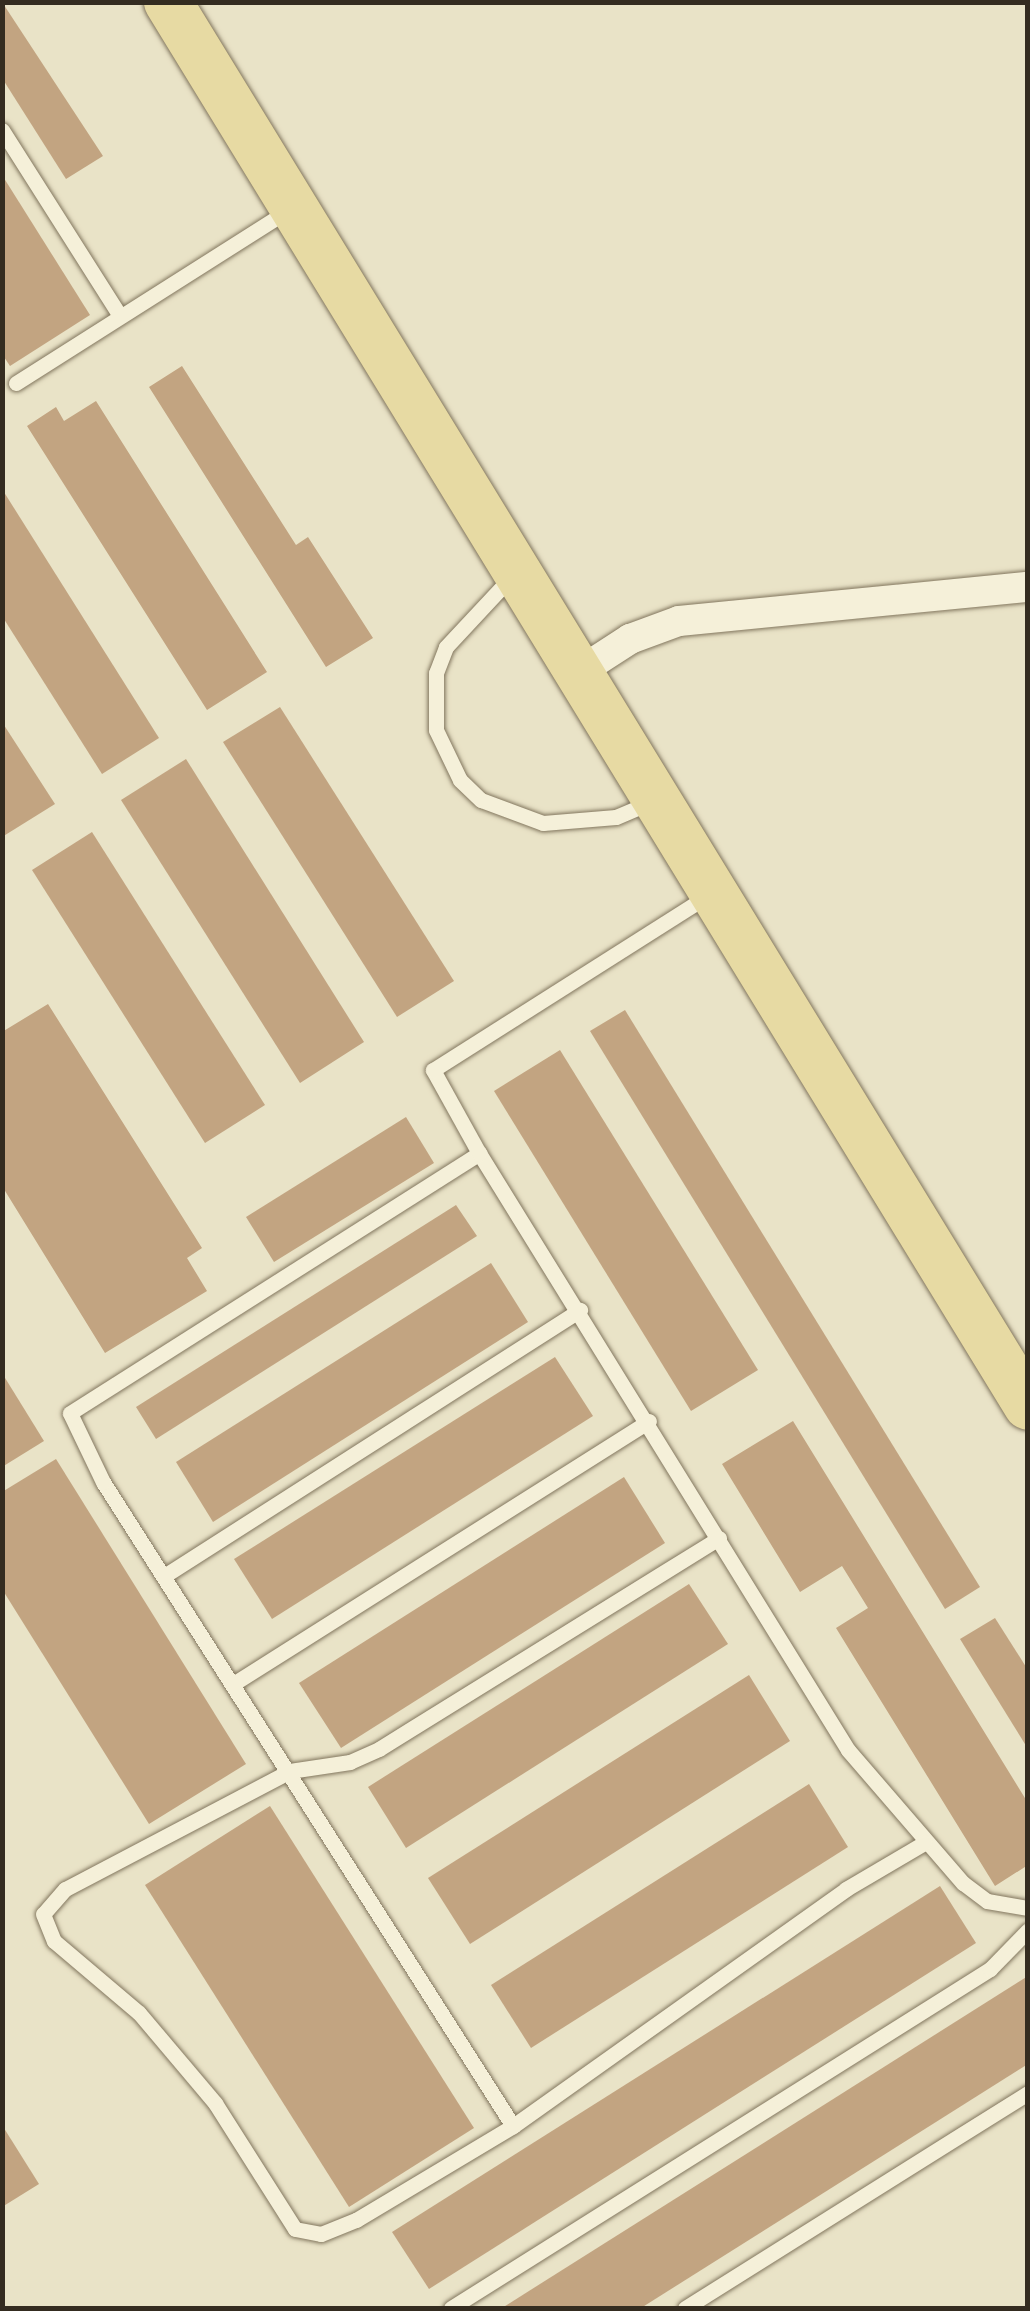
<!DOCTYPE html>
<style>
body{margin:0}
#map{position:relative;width:1030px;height:2311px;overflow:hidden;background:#e9e3c7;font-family:"PT Serif",serif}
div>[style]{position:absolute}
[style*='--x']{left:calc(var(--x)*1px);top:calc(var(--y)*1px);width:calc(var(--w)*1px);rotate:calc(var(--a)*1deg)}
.building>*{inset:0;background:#c2a481}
.roads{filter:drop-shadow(0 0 2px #82765e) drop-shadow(0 0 2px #82765e)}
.lane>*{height:15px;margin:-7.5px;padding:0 7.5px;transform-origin:7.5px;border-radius:7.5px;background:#f5f0d9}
.street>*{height:30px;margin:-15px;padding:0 15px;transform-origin:15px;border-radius:15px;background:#f5f0d9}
.primary>*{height:48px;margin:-24px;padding:0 24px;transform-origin:24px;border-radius:24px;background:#e7daa3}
span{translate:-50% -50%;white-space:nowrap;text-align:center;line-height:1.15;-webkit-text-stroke:10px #f1ecd5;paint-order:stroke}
.frame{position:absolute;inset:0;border:5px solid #342c20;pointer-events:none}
</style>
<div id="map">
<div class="building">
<div style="clip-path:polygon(2px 2px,103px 156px,66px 179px,2px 78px)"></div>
<div style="clip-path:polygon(2px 175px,90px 315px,10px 366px,2px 354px)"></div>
<div style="clip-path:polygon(182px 366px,296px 545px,308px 537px,373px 638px,326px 667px,149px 387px)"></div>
<div style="clip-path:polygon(96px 401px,267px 672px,207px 710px,27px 426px,56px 407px,64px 421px)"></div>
<div style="clip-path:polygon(2px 489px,159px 738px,102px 774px,2px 616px)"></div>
<div style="clip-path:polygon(280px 707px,454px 981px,397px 1017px,223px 742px)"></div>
<div style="clip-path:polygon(2px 722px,55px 804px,2px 837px)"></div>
<div style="clip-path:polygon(186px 759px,364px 1042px,300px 1083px,121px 800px)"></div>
<div style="clip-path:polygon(92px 832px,265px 1105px,205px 1143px,32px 870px)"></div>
<div style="clip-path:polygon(48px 1004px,202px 1248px,187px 1258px,207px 1291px,105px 1353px,2px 1186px,2px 1032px)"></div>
<div style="clip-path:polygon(625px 1010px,980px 1587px,945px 1609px,590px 1031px)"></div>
<div style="clip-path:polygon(560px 1050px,758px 1370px,691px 1411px,494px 1091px)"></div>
<div style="clip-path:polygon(406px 1117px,434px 1163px,274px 1262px,246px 1217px)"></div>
<div style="clip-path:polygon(456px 1205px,477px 1236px,156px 1439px,136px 1407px)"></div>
<div style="clip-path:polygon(491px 1263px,528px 1322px,213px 1522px,176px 1462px)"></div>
<div style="clip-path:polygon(555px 1357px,593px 1416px,272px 1619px,234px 1559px)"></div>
<div style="clip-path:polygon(2px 1373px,44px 1441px,2px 1467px)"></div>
<div style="clip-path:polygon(793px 1421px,1028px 1803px,1028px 1865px,995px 1886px,836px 1628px,868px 1608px,842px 1566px,800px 1592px,722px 1464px)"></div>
<div style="clip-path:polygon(56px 1459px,246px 1764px,149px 1824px,2px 1589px,2px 1492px)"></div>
<div style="clip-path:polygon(624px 1477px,665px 1543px,341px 1748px,299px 1683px)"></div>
<div style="clip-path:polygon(689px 1584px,728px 1644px,406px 1848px,368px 1787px)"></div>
<div style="clip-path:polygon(995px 1618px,1028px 1670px,1028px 1749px,960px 1639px)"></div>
<div style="clip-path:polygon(749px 1675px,790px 1741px,470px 1944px,428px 1878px)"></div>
<div style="clip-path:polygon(809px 1784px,848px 1847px,531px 2048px,491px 1985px)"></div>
<div style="clip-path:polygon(270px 1806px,474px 2128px,349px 2207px,145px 1885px)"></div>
<div style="clip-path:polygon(940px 1886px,976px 1943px,429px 2289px,392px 2232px)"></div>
<div style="clip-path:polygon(1028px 1976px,1028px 2064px,641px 2308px,502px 2308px)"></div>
<div style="clip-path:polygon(2px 2125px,39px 2184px,2px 2207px)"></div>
</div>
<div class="roads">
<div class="lane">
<div style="--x:2;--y:130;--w:220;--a:57.6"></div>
<div style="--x:16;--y:383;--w:321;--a:-32.4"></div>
<div style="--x:514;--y:574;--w:100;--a:133"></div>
<div style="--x:446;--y:647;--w:28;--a:111"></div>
<div style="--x:436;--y:673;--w:57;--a:90"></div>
<div style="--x:436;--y:730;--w:55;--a:64.4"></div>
<div style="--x:460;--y:780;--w:29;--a:44"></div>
<div style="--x:481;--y:800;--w:66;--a:20.4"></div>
<div style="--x:543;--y:823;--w:73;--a:-4.7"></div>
<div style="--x:616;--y:817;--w:38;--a:-23"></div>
<div style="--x:479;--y:1153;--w:702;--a:58.28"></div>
<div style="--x:848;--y:1750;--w:176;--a:49.2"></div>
<div style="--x:963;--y:1883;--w:30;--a:37"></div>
<div style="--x:987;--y:1901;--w:42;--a:9.7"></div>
<div style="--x:719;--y:1538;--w:400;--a:148.2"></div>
<div style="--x:379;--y:1749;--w:32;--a:156"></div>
<div style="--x:350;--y:1762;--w:61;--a:171.5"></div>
<div style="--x:290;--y:1771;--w:254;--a:152.3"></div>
<div style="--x:65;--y:1889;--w:33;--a:131"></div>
<div style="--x:43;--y:1914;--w:29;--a:68"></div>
<div style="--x:54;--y:1941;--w:111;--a:40.3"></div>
<div style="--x:139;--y:2013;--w:118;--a:49.8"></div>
<div style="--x:215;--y:2103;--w:149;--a:57.6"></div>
<div style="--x:295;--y:2229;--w:26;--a:11"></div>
<div style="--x:321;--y:2234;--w:38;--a:-22"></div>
<div style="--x:356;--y:2220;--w:183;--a:-30.9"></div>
<div style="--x:513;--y:2126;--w:409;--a:-35.4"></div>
<div style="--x:846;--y:1889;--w:91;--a:-30.5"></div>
<div style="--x:164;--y:1576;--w:494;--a:-32.6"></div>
<div style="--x:233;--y:1684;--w:492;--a:-32.3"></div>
<div style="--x:513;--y:2126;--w:763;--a:-122.48"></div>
<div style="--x:103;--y:1482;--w:76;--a:-115.6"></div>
<div style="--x:70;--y:1413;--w:485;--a:-32.4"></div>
<div style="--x:479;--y:1153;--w:95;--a:-119"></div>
<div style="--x:433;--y:1070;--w:328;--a:-32.4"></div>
<div style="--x:451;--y:2308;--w:637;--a:-32.17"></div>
<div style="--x:990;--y:1969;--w:54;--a:-45.7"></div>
<div style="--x:685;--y:2308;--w:405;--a:-32.1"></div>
</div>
<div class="street">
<div style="--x:579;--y:672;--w:61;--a:-32.9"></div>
<div style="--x:630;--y:639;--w:52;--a:-20.2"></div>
<div style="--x:679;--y:621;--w:351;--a:-5.6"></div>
</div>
<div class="primary">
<div style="--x:168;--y:2;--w:1646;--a:58.51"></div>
</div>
</div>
<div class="frame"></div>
</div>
